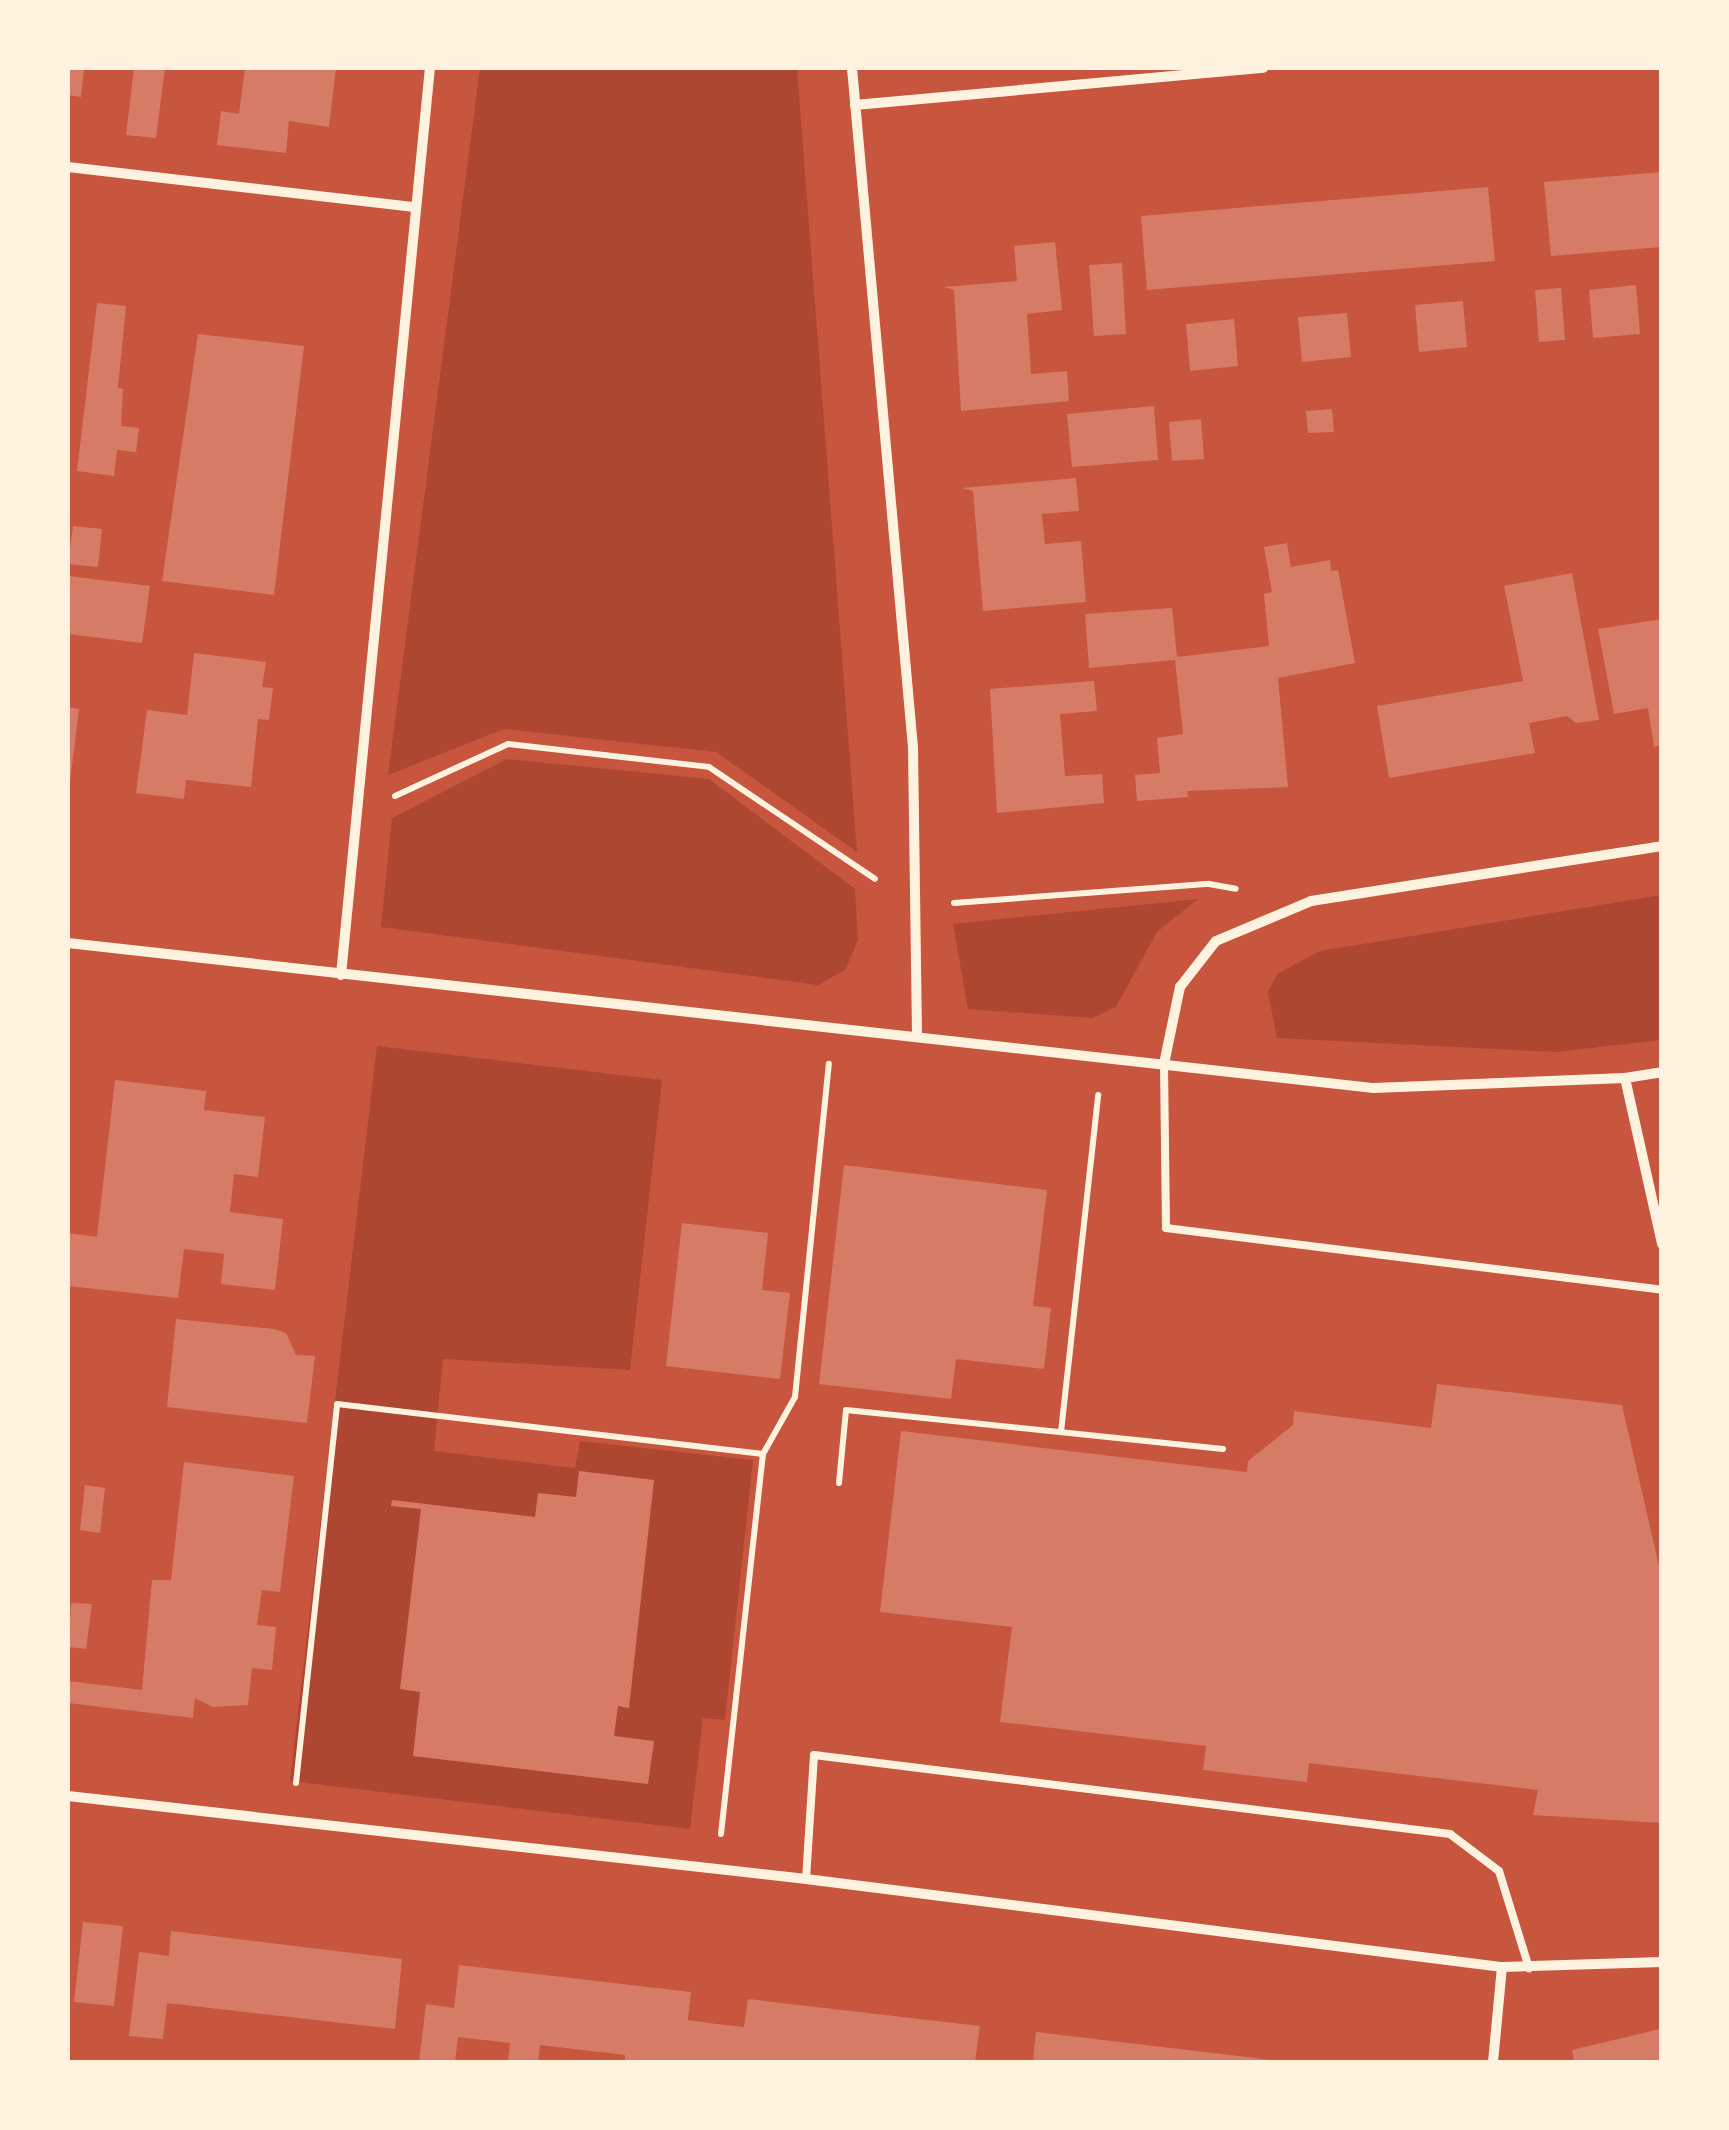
<!DOCTYPE html>
<style>
body{margin:0}
#map{position:relative;width:1729px;height:2130px;overflow:hidden;background:#c8553d;font-family:"Space Grotesk",sans-serif}
div>[style]{position:absolute}
[style*='--x']{left:calc(var(--x)*1px);top:calc(var(--y)*1px);width:calc(var(--w)*1px);rotate:calc(var(--a)*1deg)}
.green>*{inset:0;background:#ae4732}
.building>*{inset:0;background:#d67c66}
.path>*{height:6px;margin:-3px;padding:0 3px;transform-origin:3px;border-radius:3px;background:#fff3e0}
.service>*{height:8px;margin:-4px;padding:0 4px;transform-origin:4px;border-radius:4px;background:#fff3e0}
.minor>*{height:10px;margin:-5px;padding:0 5px;transform-origin:5px;border-radius:5px;background:#fff3e0}
span{translate:-50% -50%;white-space:nowrap;text-align:center;line-height:1.15;-webkit-text-stroke:9px #fff3e0;paint-order:stroke}
.frame{position:absolute;inset:0;border:70px solid #fff3e0;pointer-events:none}
</style>
<div id="map">
<div class="green">
<div style="clip-path:polygon(480px 68px,797px 68px,857px 852px,716px 752px,504px 729px,388px 775px)"></div>
<div style="clip-path:polygon(507px 759px,709px 779px,855px 889px,858px 940px,845px 970px,818px 985px,381px 927px,392px 818px)"></div>
<div style="clip-path:polygon(1661px 895px,1661px 1040px,1555px 1052px,1277px 1038px,1268px 992px,1277px 974px,1320px 951px)"></div>
<div style="clip-path:polygon(1198px 899px,1157px 932px,1116px 1007px,1092px 1018px,968px 1009px,953px 924px)"></div>
<div style="clip-path:polygon(377px 1046px,662px 1080px,630px 1370px,443px 1359px,434px 1451px,575px 1468px,580px 1441px,753px 1460px,725px 1720px,703px 1718px,690px 1829px,290px 1781px)"></div>
</div>
<div class="building">
<div style="clip-path:polygon(68px 68px,84px 68px,81px 97px,68px 95px)"></div>
<div style="clip-path:polygon(134px 68px,165px 68px,156px 138px,126px 135px)"></div>
<div style="clip-path:polygon(245px 68px,336px 68px,329px 127px,289px 121px,286px 153px,217px 145px,221px 111px,239px 114px)"></div>
<div style="clip-path:polygon(1662px 172px,1662px 247px,1551px 256px,1544px 182px)"></div>
<div style="clip-path:polygon(1488px 187px,1495px 261px,1147px 290px,1141px 216px)"></div>
<div style="clip-path:polygon(1055px 242px,1062px 310px,1027px 314px,1031px 374px,1067px 371px,1069px 401px,961px 411px,954px 290px,944px 287px,1017px 281px,1014px 246px)"></div>
<div style="clip-path:polygon(1122px 263px,1126px 334px,1094px 336px,1089px 265px)"></div>
<div style="clip-path:polygon(1636px 285px,1640px 334px,1593px 338px,1589px 290px)"></div>
<div style="clip-path:polygon(1561px 288px,1565px 340px,1539px 342px,1535px 290px)"></div>
<div style="clip-path:polygon(1463px 301px,1467px 347px,1419px 352px,1415px 305px)"></div>
<div style="clip-path:polygon(97px 303px,126px 306px,118px 388px,123px 389px,121px 426px,139px 428px,136px 452px,117px 450px,114px 476px,77px 471px)"></div>
<div style="clip-path:polygon(1347px 313px,1351px 357px,1302px 362px,1298px 317px)"></div>
<div style="clip-path:polygon(1234px 319px,1238px 366px,1190px 371px,1186px 324px)"></div>
<div style="clip-path:polygon(198px 334px,304px 346px,274px 595px,162px 581px)"></div>
<div style="clip-path:polygon(1154px 406px,1158px 460px,1072px 467px,1067px 414px)"></div>
<div style="clip-path:polygon(1332px 409px,1334px 432px,1308px 433px,1306px 411px)"></div>
<div style="clip-path:polygon(1201px 419px,1204px 459px,1172px 461px,1169px 422px)"></div>
<div style="clip-path:polygon(1076px 478px,1079px 511px,1042px 514px,1045px 544px,1081px 541px,1086px 602px,983px 611px,973px 491px,962px 488px)"></div>
<div style="clip-path:polygon(73px 526px,102px 529px,98px 567px,68px 564px)"></div>
<div style="clip-path:polygon(1287px 543px,1291px 567px,1330px 560px,1331px 571px,1338px 570px,1355px 663px,1278px 678px,1288px 787px,1187px 791px,1188px 797px,1137px 801px,1135px 775px,1160px 773px,1157px 738px,1183px 734px,1175px 660px,1089px 668px,1085px 614px,1172px 608px,1177px 657px,1269px 646px,1264px 594px,1272px 592px,1264px 547px)"></div>
<div style="clip-path:polygon(1572px 573px,1599px 720px,1576px 723px,1567px 716px,1529px 723px,1535px 753px,1389px 778px,1377px 706px,1523px 681px,1504px 586px)"></div>
<div style="clip-path:polygon(68px 576px,150px 586px,142px 643px,68px 634px)"></div>
<div style="clip-path:polygon(1662px 619px,1662px 745px,1654px 747px,1648px 708px,1614px 714px,1598px 629px)"></div>
<div style="clip-path:polygon(194px 653px,266px 662px,262px 687px,273px 688px,269px 720px,258px 719px,251px 787px,186px 780px,184px 799px,136px 793px,147px 710px,187px 715px)"></div>
<div style="clip-path:polygon(1094px 681px,1097px 711px,1060px 714px,1065px 776px,1102px 774px,1104px 803px,997px 813px,990px 689px)"></div>
<div style="clip-path:polygon(68px 707px,79px 709px,70px 782px,68px 782px)"></div>
<div style="clip-path:polygon(115px 1080px,206px 1091px,204px 1110px,265px 1117px,258px 1177px,234px 1174px,230px 1212px,283px 1219px,275px 1290px,221px 1284px,224px 1254px,184px 1249px,178px 1298px,68px 1286px,68px 1233px,97px 1237px)"></div>
<div style="clip-path:polygon(844px 1165px,1047px 1190px,1033px 1306px,1051px 1308px,1044px 1369px,956px 1359px,951px 1399px,819px 1384px)"></div>
<div style="clip-path:polygon(682px 1223px,768px 1233px,762px 1290px,790px 1293px,780px 1379px,666px 1366px)"></div>
<div style="clip-path:polygon(176px 1319px,274px 1329px,286px 1333px,296px 1355px,315px 1356px,307px 1423px,167px 1407px)"></div>
<div style="clip-path:polygon(1437px 1384px,1622px 1405px,1662px 1579px,1662px 1823px,1533px 1815px,1538px 1790px,1309px 1763px,1307px 1782px,1203px 1770px,1206px 1746px,1000px 1722px,1012px 1627px,880px 1612px,901px 1431px,1247px 1472px,1248px 1461px,1293px 1425px,1294px 1411px,1431px 1428px)"></div>
<div style="clip-path:polygon(184px 1462px,294px 1476px,280px 1592px,262px 1590px,257px 1625px,276px 1627px,272px 1670px,252px 1668px,248px 1705px,213px 1707px,195px 1698px,193px 1718px,68px 1703px,68px 1681px,142px 1690px,152px 1580px,171px 1580px)"></div>
<div style="clip-path:polygon(579px 1471px,654px 1480px,629px 1708px,618px 1706px,614px 1736px,654px 1741px,648px 1784px,413px 1756px,420px 1692px,400px 1689px,421px 1509px,391px 1506px,392px 1500px,535px 1517px,538px 1493px,576px 1497px)"></div>
<div style="clip-path:polygon(85px 1485px,105px 1488px,100px 1533px,80px 1530px)"></div>
<div style="clip-path:polygon(71px 1603px,92px 1604px,86px 1649px,68px 1647px)"></div>
<div style="clip-path:polygon(83px 1922px,123px 1926px,114px 2006px,74px 2002px)"></div>
<div style="clip-path:polygon(171px 1931px,402px 1959px,395px 2029px,167px 2003px,163px 2039px,129px 2036px,139px 1952px,169px 1956px)"></div>
<div style="clip-path:polygon(459px 1965px,691px 1992px,688px 2020px,716px 2024px,744px 2027px,748px 1999px,980px 2026px,975px 2062px,625px 2062px,625px 2055px,540px 2045px,538px 2062px,508px 2062px,510px 2043px,458px 2037px,455px 2062px,419px 2062px,426px 2004px,454px 2008px)"></div>
<div style="clip-path:polygon(1660px 2029px,1662px 2062px,1574px 2062px,1572px 2050px)"></div>
<div style="clip-path:polygon(1036px 2032px,1272px 2060px,1272px 2062px,1033px 2062px)"></div>
</div>
<div class="path">
<div style="--x:395;--y:796;--w:124;--a:-24.7"></div>
<div style="--x:508;--y:744;--w:202;--a:6.5"></div>
<div style="--x:709;--y:767;--w:200;--a:34"></div>
<div style="--x:954;--y:903;--w:256;--a:-4.3"></div>
<div style="--x:1209;--y:884;--w:27;--a:10"></div>
<div style="--x:1061;--y:1432;--w:339;--a:-83.7"></div>
<div style="--x:839;--y:1483;--w:73;--a:-84.5"></div>
<div style="--x:846;--y:1410;--w:379;--a:5.9"></div>
<div style="--x:296;--y:1783;--w:381;--a:-83.8"></div>
<div style="--x:337;--y:1404;--w:429;--a:6.7"></div>
<div style="--x:721;--y:1834;--w:382;--a:-83.7"></div>
<div style="--x:763;--y:1454;--w:65;--a:-60.7"></div>
<div style="--x:795;--y:1397;--w:335;--a:-84.2"></div>
</div>
<div class="service">
<div style="--x:1164;--y:1064;--w:164;--a:89.3"></div>
<div style="--x:1166;--y:1228;--w:500;--a:7.1"></div>
<div style="--x:806;--y:1879;--w:124;--a:-86.3"></div>
<div style="--x:814;--y:1755;--w:641;--a:7.08"></div>
<div style="--x:1450;--y:1834;--w:61;--a:37.1"></div>
<div style="--x:1499;--y:1871;--w:102;--a:72.8"></div>
</div>
<div class="minor">
<div style="--x:852;--y:68;--w:683;--a:84.87"></div>
<div style="--x:913;--y:748;--w:289;--a:89.2"></div>
<div style="--x:855;--y:105;--w:410;--a:-5.2"></div>
<div style="--x:68;--y:167;--w:349;--a:6.6"></div>
<div style="--x:68;--y:943;--w:1314;--a:6.34"></div>
<div style="--x:1374;--y:1088;--w:251;--a:-2.3"></div>
<div style="--x:1625;--y:1078;--w:170;--a:77.4"></div>
<div style="--x:341;--y:975;--w:911;--a:-84.4"></div>
<div style="--x:1164;--y:1064;--w:79;--a:-78.3"></div>
<div style="--x:1180;--y:987;--w:58;--a:-52"></div>
<div style="--x:1216;--y:941;--w:103;--a:-22.8"></div>
<div style="--x:1311;--y:901;--w:355;--a:-8.9"></div>
<div style="--x:1625;--y:1078;--w:37;--a:-9"></div>
<div style="--x:68;--y:1796;--w:743;--a:6.42"></div>
<div style="--x:806;--y:1879;--w:702;--a:7.21"></div>
<div style="--x:1502;--y:1967;--w:160;--a:-1.8"></div>
<div style="--x:1493;--y:2062;--w:95;--a:-84.6"></div>
</div>
<div class="frame"></div>
</div>
